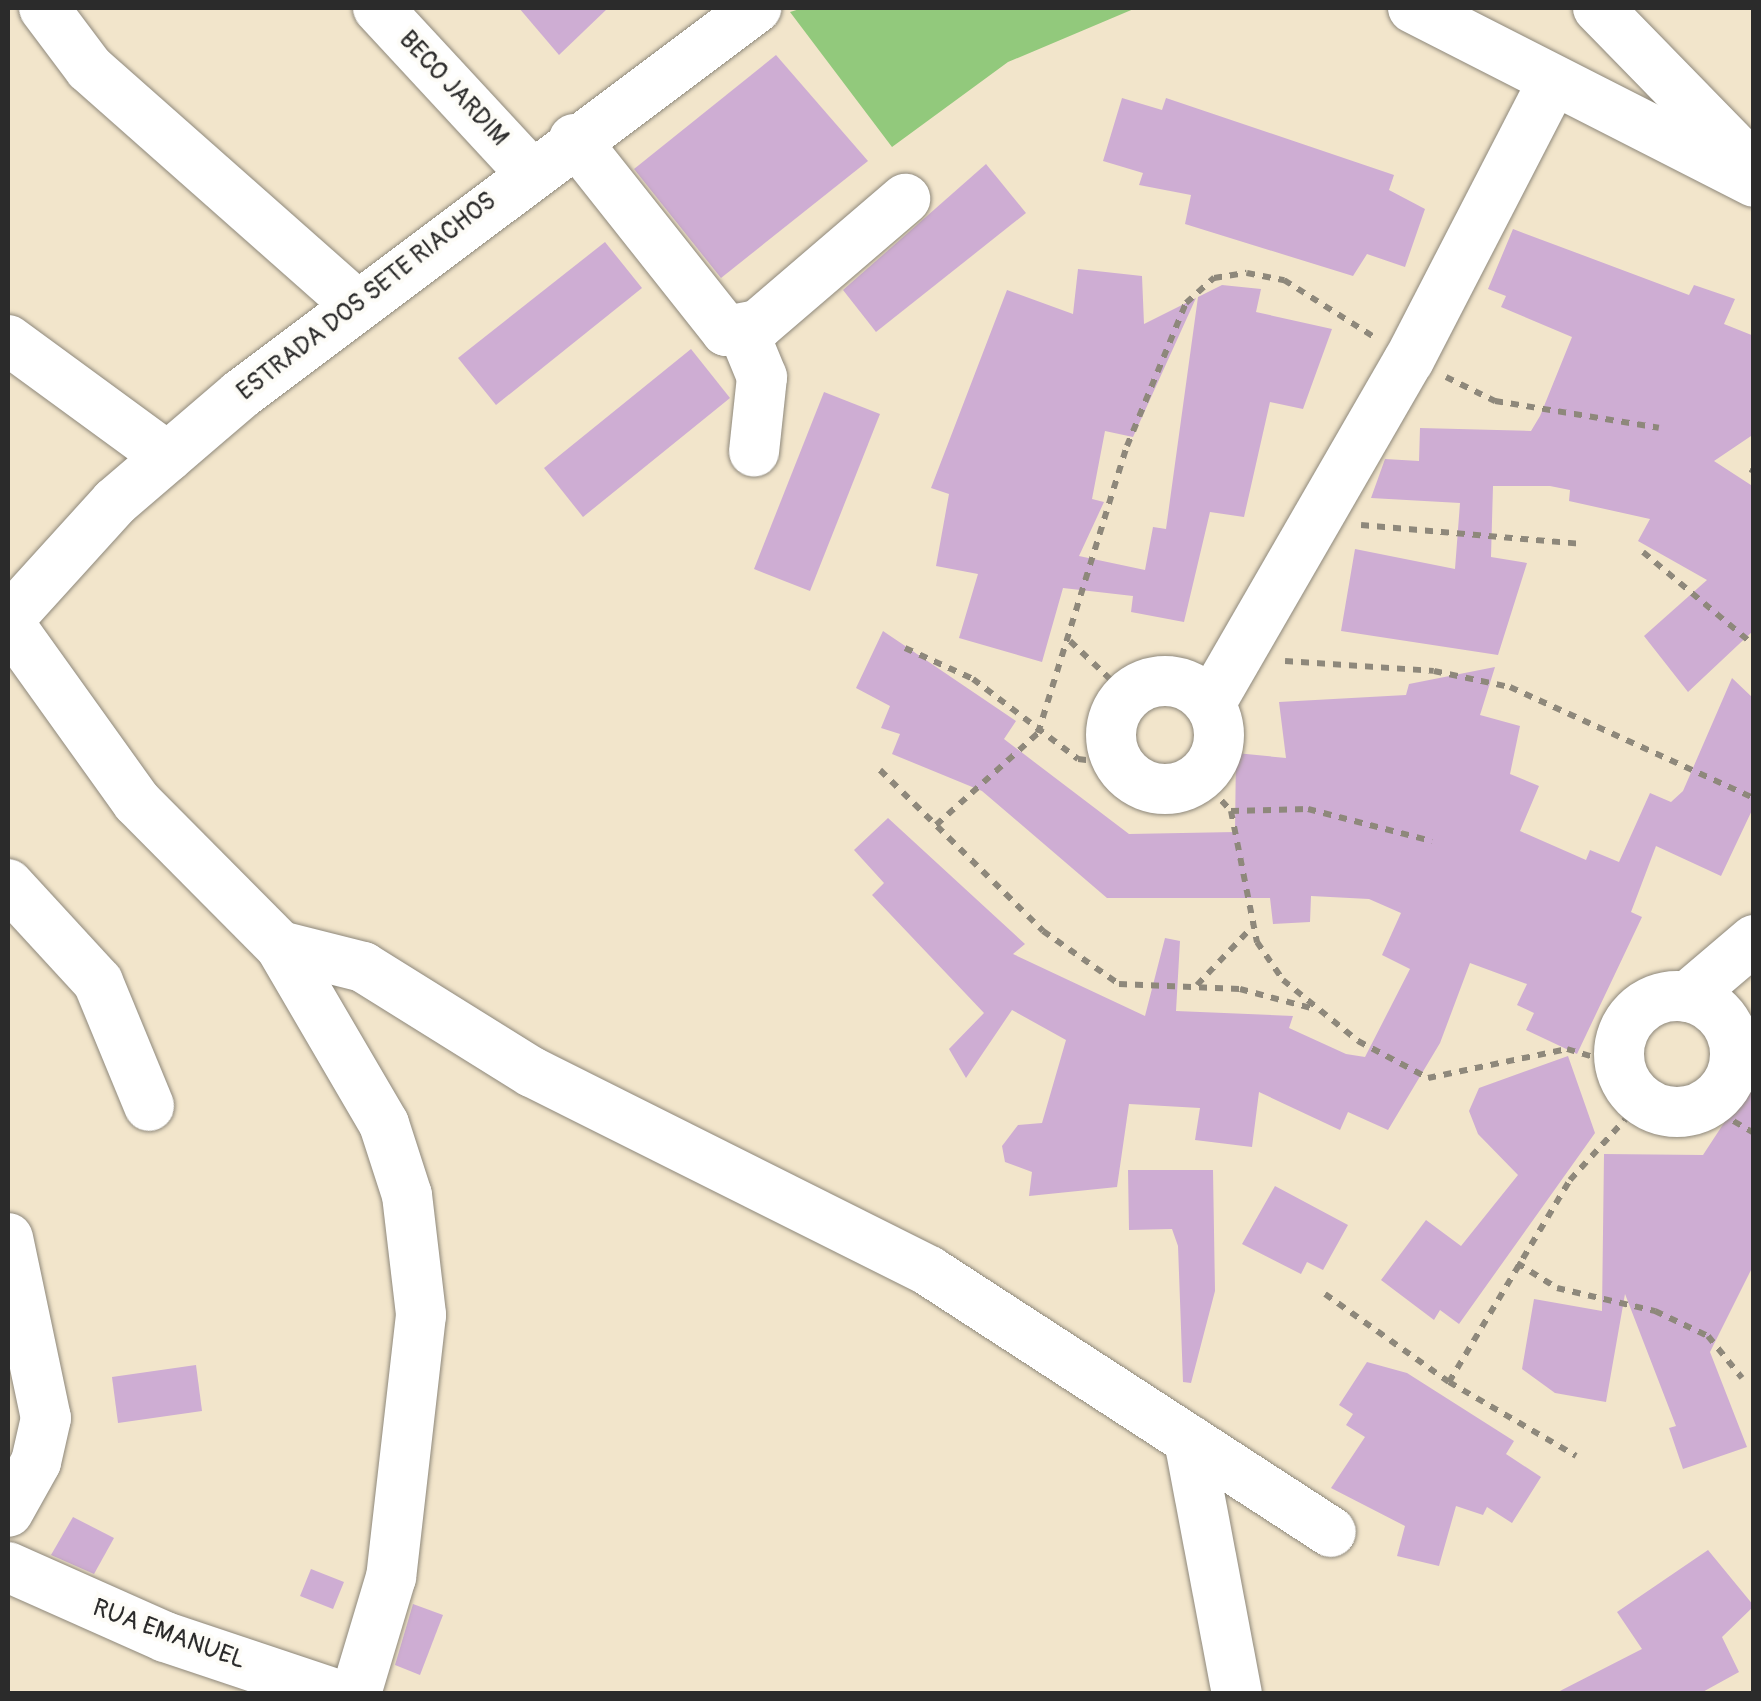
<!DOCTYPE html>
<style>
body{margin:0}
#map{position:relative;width:1761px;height:1701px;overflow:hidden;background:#f2e5cb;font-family:Pangolin,sans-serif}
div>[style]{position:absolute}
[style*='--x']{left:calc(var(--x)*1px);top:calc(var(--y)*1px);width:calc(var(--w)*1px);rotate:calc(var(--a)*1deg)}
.green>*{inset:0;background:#92c97c}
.building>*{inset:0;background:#ceadd3}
.path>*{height:6px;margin-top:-3px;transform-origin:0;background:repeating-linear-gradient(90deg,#8e887b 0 8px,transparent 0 16px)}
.roads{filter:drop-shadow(0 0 2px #8e887b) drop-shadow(0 0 2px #8e887b)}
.minor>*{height:50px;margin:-25px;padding:0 25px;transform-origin:25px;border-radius:25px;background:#fff}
.minor>.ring{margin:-25px;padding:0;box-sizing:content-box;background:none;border:50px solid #fff;border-radius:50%}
span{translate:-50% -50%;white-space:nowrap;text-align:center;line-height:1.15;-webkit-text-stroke:8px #fdfcf7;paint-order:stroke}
.street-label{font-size:25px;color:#2b2b2b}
.frame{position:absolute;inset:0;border:10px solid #2b2b2b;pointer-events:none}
</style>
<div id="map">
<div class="green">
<div style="clip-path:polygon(803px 8px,1136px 8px,1008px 62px,892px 147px,790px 12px)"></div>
</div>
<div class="building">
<div style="clip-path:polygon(519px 8px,608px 8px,559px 55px)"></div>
<div style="clip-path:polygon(776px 55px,868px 161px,721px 278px,634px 169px)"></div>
<div style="clip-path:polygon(1122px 98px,1162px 110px,1166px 98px,1394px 175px,1389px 190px,1425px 209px,1405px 267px,1367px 254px,1353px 276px,1185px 224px,1191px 195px,1139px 185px,1143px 173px,1103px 161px)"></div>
<div style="clip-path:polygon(986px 164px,1026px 213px,876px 332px,843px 290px)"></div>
<div style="clip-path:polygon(1513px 229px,1689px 295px,1694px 285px,1735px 299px,1724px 324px,1754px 336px,1754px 434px,1714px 461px,1754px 487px,1754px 630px,1688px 692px,1644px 636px,1707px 580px,1638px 541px,1650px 519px,1569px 501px,1570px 490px,1550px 486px,1493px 486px,1491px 557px,1527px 563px,1498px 655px,1341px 631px,1355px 549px,1455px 569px,1460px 503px,1371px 498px,1385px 459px,1419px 461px,1420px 428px,1531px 431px,1540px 416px,1572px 337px,1501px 307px,1506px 296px,1488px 289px)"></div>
<div style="clip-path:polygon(605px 242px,642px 288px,496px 405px,458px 358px)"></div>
<div style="clip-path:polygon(1078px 269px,1142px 276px,1144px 324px,1196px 298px,1133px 437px,1105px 431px,1092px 499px,1104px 502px,1079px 556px,1145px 570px,1153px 527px,1166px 529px,1198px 297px,1222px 285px,1261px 289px,1256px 312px,1332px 329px,1303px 409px,1270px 402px,1244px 517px,1210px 512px,1184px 622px,1131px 612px,1133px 596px,1063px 588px,1042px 662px,959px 638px,978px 574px,936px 566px,949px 494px,931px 488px,1007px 290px,1073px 314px)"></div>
<div style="clip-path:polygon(691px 349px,730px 398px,583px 517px,544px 468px)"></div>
<div style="clip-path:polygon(824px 392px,880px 414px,810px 591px,754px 569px)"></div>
<div style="clip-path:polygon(883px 631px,1016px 721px,1004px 739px,1129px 834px,1235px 832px,1236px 753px,1286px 758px,1279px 702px,1406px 695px,1409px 684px,1495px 667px,1480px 715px,1520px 726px,1510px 774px,1539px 786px,1520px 831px,1586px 860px,1590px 850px,1619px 862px,1650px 793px,1671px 802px,1683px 791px,1732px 678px,1754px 699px,1754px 806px,1721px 876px,1656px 846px,1631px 912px,1642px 917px,1577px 1054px,1526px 1030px,1534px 1013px,1517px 1005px,1527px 984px,1470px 963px,1440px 1043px,1388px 1130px,1348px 1112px,1340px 1130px,1259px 1092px,1252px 1147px,1195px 1140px,1200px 1108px,1129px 1104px,1117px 1187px,1029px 1196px,1032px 1172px,1005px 1162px,1002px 1146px,1018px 1125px,1042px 1123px,1066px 1040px,1012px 1010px,966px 1078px,949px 1049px,984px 1013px,872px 895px,884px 883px,854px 850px,888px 818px,1025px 944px,1013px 954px,1145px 1016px,1165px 938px,1180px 941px,1176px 1011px,1293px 1016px,1289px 1028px,1346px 1054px,1365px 1057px,1410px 969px,1382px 955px,1401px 913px,1369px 899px,1311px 896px,1310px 922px,1273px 924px,1270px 898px,1107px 898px,982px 791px,892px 754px,900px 734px,881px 728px,890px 706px,856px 688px)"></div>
<div style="clip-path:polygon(1568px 1056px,1595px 1133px,1459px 1324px,1440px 1310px,1434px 1320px,1381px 1280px,1426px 1220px,1461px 1246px,1518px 1175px,1478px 1134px,1469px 1111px,1479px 1088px)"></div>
<div style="clip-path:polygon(1754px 1077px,1754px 1264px,1710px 1352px,1747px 1447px,1683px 1469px,1669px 1428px,1676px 1426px,1625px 1294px,1606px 1402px,1555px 1393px,1522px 1369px,1534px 1299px,1602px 1311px,1604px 1154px,1703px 1155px)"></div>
<div style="clip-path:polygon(1128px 1170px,1213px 1170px,1215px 1291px,1191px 1383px,1183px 1382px,1178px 1246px,1172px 1229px,1129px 1230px)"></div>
<div style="clip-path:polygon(1275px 1186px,1348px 1225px,1323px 1270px,1307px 1262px,1301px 1274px,1242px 1244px)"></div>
<div style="clip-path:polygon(1367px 1362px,1407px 1373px,1514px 1441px,1506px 1454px,1541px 1477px,1512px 1523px,1487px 1507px,1483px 1515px,1456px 1506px,1439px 1566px,1397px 1556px,1405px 1526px,1331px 1488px,1365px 1437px,1346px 1425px,1353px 1414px,1339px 1405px)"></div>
<div style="clip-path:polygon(196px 1365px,202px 1411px,118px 1423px,112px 1377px)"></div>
<div style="clip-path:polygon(73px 1517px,114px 1538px,94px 1574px,51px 1555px)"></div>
<div style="clip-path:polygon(1708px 1550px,1754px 1606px,1722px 1637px,1739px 1672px,1699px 1694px,1554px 1694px,1642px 1649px,1617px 1612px)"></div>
<div style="clip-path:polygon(311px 1569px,344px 1582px,333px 1609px,300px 1596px)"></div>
<div style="clip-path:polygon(413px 1604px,443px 1615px,420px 1675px,395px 1665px)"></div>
</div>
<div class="path">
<div style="--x:1446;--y:377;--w:55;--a:26.1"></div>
<div style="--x:1495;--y:401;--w:166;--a:9.3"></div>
<div style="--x:1750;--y:469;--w:4;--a:27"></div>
<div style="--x:1361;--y:525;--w:221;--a:4.9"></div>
<div style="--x:1643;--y:552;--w:145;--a:40"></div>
<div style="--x:1070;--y:641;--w:80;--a:43.5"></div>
<div style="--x:905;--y:648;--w:75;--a:24.5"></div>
<div style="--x:973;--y:679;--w:132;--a:37.3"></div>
<div style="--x:1078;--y:759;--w:41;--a:7"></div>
<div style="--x:1285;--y:661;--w:149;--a:3.8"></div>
<div style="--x:1434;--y:671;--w:78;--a:11.9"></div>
<div style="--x:1510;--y:687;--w:268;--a:24.5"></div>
<div style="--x:880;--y:770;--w:229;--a:44.6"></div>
<div style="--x:1043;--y:931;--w:93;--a:34.9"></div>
<div style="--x:1119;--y:984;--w:121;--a:2.4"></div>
<div style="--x:1240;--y:989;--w:73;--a:15"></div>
<div style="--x:1200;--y:777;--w:46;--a:47.6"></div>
<div style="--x:1231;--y:811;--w:134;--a:78.8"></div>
<div style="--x:1257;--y:942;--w:46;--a:55.6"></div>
<div style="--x:1283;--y:980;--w:97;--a:39.1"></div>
<div style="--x:1358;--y:1041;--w:79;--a:27.9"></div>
<div style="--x:1428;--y:1078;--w:142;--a:-11.8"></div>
<div style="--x:1567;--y:1049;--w:55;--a:16.8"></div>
<div style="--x:1231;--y:811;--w:77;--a:-1.5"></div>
<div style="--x:1308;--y:809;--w:128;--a:14.5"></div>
<div style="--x:936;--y:825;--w:137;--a:-42"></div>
<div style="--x:1038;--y:733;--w:300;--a:-72.8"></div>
<div style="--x:1127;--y:446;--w:155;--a:-67.6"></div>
<div style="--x:1186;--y:303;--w:38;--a:-42"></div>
<div style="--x:1214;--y:278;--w:33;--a:-9"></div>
<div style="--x:1247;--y:273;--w:38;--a:11"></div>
<div style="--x:1284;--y:280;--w:107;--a:32.3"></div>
<div style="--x:1197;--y:985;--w:81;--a:-46.5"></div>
<div style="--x:1706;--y:1105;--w:56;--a:30.3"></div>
<div style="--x:1517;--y:1263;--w:47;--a:32"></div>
<div style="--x:1557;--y:1288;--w:101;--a:13.2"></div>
<div style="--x:1655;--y:1311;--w:59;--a:25.3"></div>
<div style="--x:1708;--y:1336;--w:54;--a:51"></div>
<div style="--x:1325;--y:1294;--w:152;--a:35.4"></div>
<div style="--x:1449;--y:1382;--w:147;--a:30.2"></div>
<div style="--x:1449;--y:1382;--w:235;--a:-59.1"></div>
<div style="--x:1570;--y:1180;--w:107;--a:-47.7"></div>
</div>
<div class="roads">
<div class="minor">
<div style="--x:44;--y:8;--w:75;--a:53.1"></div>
<div style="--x:89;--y:68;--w:356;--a:41.5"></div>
<div style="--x:378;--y:8;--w:222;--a:47.2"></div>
<div style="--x:1413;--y:8;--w:383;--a:27"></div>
<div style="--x:1598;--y:8;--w:223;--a:45.7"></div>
<div style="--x:574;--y:139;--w:245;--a:51.6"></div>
<div style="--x:726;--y:331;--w:33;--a:-11"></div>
<div style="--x:758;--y:325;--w:194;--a:-40.6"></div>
<div style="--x:743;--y:331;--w:50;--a:67.6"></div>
<div style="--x:762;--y:377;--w:75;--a:96.1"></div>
<div style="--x:8;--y:340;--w:198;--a:36.2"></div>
<div style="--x:8;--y:620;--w:159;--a:-47.8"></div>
<div style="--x:115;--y:502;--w:166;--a:-40.6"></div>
<div style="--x:241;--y:394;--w:644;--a:-36.85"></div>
<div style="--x:8;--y:622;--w:221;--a:54.4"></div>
<div style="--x:137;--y:802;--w:203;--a:45.2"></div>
<div style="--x:280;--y:946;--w:206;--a:59.7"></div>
<div style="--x:384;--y:1124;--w:75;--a:72.1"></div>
<div style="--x:407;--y:1195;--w:121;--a:83.3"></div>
<div style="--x:421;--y:1315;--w:264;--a:96.5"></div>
<div style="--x:391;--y:1577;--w:122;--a:106.7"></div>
<div class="ring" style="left:1111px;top:681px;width:58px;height:58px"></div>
<div style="--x:1210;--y:704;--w:397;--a:-60"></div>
<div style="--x:1409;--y:360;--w:312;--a:-62.7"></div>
<div style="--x:8;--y:884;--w:133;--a:47.4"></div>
<div style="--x:98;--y:982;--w:134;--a:67.6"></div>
<div style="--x:280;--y:946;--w:86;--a:14.2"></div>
<div style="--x:363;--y:967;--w:199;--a:31.9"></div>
<div style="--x:532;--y:1072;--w:444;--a:26.6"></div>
<div style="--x:929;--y:1271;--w:479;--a:33"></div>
<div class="ring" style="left:1619px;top:996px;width:66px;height:66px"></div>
<div style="--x:1687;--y:997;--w:88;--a:-40.4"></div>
<div style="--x:8;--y:1238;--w:184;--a:78.1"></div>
<div style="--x:46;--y:1418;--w:45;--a:102.8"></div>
<div style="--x:36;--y:1462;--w:57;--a:119.2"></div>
<div style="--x:1189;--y:1440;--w:258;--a:79.3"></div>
<div style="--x:8;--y:1567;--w:172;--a:24"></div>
<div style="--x:165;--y:1637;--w:179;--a:18.5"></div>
</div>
</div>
<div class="street-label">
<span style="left:453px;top:89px;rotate:47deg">BECO JARDIM</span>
<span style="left:367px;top:297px;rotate:-38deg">ESTRADA DOS SETE RIACHOS</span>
<span style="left:169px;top:1635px;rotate:20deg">RUA EMANUEL</span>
</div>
<div class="frame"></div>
</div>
